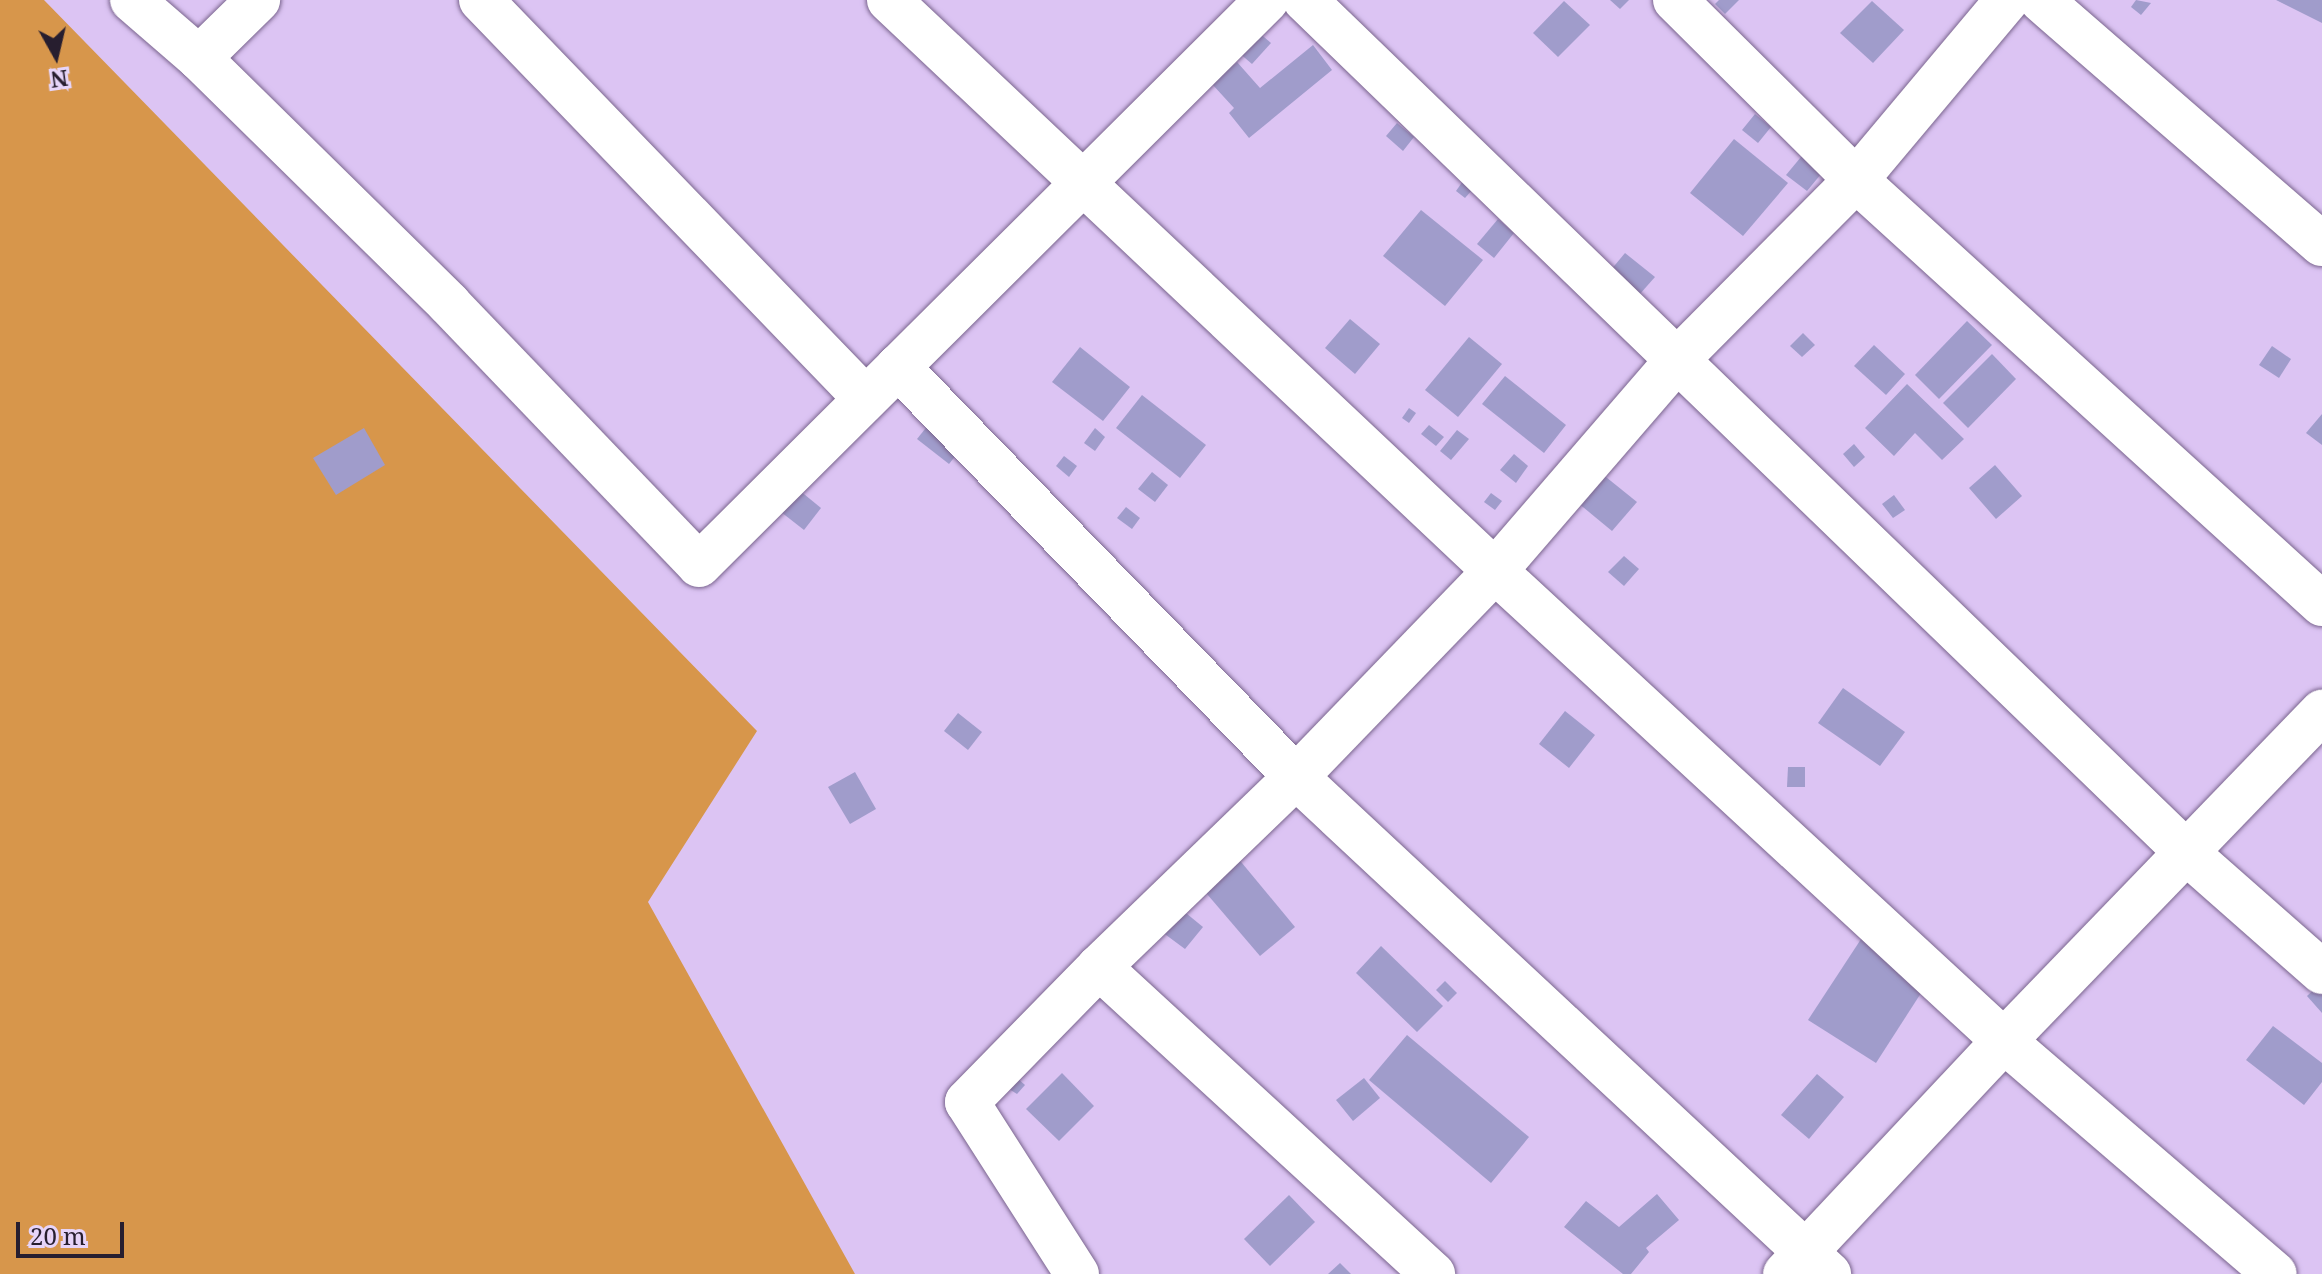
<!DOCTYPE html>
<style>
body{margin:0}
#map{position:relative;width:2322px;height:1274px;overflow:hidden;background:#dcc4f3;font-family:"Noto Serif",serif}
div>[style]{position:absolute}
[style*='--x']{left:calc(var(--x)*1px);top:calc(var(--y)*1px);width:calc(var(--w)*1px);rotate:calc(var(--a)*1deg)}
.green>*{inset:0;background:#d7964b}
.building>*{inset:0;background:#a09ccb}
.roads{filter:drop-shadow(0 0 2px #7a658e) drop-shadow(0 0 2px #7a658e)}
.minor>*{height:44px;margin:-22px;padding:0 22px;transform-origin:22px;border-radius:22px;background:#fff}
span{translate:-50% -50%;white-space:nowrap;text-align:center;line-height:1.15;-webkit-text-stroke:6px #e6d4f9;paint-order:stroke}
.north{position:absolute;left:16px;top:16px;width:80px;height:80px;-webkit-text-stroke:6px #e6d4f9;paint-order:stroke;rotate:172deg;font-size:22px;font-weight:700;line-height:32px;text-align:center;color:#271e2f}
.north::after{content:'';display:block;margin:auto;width:28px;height:36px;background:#271e2f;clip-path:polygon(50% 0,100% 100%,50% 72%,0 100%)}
.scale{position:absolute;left:16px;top:1222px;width:108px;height:36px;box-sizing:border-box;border:4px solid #271e2f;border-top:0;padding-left:10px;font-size:24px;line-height:28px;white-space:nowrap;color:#271e2f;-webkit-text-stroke:6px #e6d4f9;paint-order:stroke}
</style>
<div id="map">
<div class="green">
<div style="clip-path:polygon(0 0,44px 0,757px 731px,648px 902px,855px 1274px,0 1274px)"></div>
</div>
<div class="building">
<div style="clip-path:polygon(1610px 0,1629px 0,1620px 9px)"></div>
<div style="clip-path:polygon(1719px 0,1739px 0,1725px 14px,1715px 4px)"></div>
<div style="clip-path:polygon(2136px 0,2151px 3px,2141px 15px,2131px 7px)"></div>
<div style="clip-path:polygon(2276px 0,2322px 0,2322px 23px)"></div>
<div style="clip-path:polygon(1564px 1px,1590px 25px,1558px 57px,1533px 33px)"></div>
<div style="clip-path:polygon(1872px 1px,1904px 30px,1873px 63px,1840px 33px)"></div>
<div style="clip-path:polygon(1257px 31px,1271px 43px,1252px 64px,1238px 52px)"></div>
<div style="clip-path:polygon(1313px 45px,1332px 70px,1249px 138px,1229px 113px,1234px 108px,1212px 84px,1237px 62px,1260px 88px)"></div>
<div style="clip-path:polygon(1755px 114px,1771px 127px,1758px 143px,1742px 130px)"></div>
<div style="clip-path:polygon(1397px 123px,1414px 137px,1403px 151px,1386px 136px)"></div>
<div style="clip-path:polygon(1734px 139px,1788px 183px,1743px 236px,1690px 193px)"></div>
<div style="clip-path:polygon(1806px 151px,1826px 168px,1807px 191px,1786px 175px)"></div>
<div style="clip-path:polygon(1463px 181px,1473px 189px,1465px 198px,1456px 191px)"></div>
<div style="clip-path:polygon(1421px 210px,1483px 260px,1445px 306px,1383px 256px)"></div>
<div style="clip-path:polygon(1498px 219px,1514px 233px,1494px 258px,1477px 244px)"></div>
<div style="clip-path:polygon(1625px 253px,1655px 277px,1639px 295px,1610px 271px)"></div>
<div style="clip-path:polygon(1350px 319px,1380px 344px,1355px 374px,1325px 348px)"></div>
<div style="clip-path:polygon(1967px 321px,1992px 345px,1939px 399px,1915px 375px)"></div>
<div style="clip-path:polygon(1803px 333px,1815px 345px,1802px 357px,1790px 346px)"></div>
<div style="clip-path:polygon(1469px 337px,1502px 364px,1458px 417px,1425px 390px)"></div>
<div style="clip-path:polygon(1874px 345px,1905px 374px,1886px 395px,1854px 366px)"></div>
<div style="clip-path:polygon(2272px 346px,2291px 359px,2279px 378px,2259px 365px)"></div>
<div style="clip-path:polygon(1080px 347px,1130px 387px,1103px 421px,1052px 382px)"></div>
<div style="clip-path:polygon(1992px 354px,2016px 379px,1968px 428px,1943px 403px)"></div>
<div style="clip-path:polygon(1505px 376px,1566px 425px,1544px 453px,1482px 404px)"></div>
<div style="clip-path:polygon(1907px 384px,1964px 439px,1942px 460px,1915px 433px,1894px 456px,1865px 428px)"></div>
<div style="clip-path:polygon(1142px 395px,1206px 445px,1180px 478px,1116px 428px)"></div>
<div style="clip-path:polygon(1409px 408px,1416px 413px,1409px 423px,1402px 418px)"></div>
<div style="clip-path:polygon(941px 409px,973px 434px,949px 464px,917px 439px)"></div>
<div style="clip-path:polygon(2322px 414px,2322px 445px,2306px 433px)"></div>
<div style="clip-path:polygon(1429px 425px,1444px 437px,1436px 446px,1421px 434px)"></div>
<div style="clip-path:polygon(364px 428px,385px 465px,336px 495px,313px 458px)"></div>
<div style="clip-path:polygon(1095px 428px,1105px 437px,1095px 451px,1084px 443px)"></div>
<div style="clip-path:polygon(1457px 430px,1469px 439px,1451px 460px,1440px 451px)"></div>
<div style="clip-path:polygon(1854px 444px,1865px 457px,1854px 467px,1843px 454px)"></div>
<div style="clip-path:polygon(1514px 454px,1528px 466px,1516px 483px,1500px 470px)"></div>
<div style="clip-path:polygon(1064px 456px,1077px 466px,1069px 477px,1056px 466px)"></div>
<div style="clip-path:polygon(1995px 465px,2022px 496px,1996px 519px,1969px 488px)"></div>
<div style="clip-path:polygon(1596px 469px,1637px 502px,1612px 531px,1572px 498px)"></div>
<div style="clip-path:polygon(1152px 472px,1168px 485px,1155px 502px,1138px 489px)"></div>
<div style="clip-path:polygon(799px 490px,821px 508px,804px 530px,781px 512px)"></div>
<div style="clip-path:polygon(1491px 493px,1502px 501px,1495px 510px,1484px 502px)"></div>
<div style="clip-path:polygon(1894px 495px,1905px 510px,1893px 518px,1882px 504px)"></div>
<div style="clip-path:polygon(1126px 507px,1140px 518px,1132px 529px,1117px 518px)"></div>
<div style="clip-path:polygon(1624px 556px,1639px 569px,1624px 586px,1608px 572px)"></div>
<div style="clip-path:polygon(1843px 688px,1905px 732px,1880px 766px,1818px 723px)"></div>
<div style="clip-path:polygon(1565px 711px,1595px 735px,1569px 768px,1539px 744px)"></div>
<div style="clip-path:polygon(958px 713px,982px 732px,968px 750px,944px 731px)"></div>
<div style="clip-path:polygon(1788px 767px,1805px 767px,1805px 787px,1787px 787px)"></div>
<div style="clip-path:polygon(855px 772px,876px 809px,850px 824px,828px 787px)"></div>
<div style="clip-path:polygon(1237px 857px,1295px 927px,1260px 956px,1201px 887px)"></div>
<div style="clip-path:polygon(1181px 909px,1203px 927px,1185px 949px,1162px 932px)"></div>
<div style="clip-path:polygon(1865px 933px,1932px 976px,1876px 1063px,1808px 1020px)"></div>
<div style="clip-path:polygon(1381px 946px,1443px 1006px,1417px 1032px,1356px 973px)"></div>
<div style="clip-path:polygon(1445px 981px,1457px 993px,1448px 1002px,1436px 990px)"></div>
<div style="clip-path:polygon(2322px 982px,2322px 1013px,2307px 996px)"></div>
<div style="clip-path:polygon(2273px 1026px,2322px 1063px,2322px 1082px,2304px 1105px,2246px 1060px)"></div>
<div style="clip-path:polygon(1407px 1035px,1529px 1137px,1491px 1183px,1369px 1080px)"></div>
<div style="clip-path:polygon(1062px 1073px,1094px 1106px,1059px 1141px,1026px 1109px)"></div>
<div style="clip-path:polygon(1817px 1074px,1844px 1097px,1809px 1139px,1781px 1115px)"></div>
<div style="clip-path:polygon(1017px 1078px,1025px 1085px,1017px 1094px,1009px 1089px)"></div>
<div style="clip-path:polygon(1364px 1078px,1380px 1098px,1353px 1121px,1336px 1100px)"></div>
<div style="clip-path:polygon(1657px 1194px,1679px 1220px,1646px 1248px,1649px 1252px,1631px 1274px,1623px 1274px,1564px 1227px,1586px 1201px,1619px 1227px)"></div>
<div style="clip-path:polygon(1289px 1195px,1315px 1222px,1270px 1266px,1244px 1239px)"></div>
<div style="clip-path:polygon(1340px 1263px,1351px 1274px,1328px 1274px)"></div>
</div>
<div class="roads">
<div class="minor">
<div style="--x:132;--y:0;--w:89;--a:40.9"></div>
<div style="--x:199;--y:58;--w:351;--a:44.5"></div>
<div style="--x:449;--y:304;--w:361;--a:46.2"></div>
<div style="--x:699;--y:565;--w:801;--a:-44.85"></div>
<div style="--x:481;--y:0;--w:554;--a:46.02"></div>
<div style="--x:889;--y:0;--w:833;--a:43.3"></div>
<div style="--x:1495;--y:571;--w:693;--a:42.72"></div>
<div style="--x:2004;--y:1041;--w:357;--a:40.7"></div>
<div style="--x:1305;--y:0;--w:1227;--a:44.04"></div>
<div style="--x:2187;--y:853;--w:180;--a:41.4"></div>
<div style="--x:1675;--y:0;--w:255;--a:44.8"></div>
<div style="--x:1856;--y:180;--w:630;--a:42.3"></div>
<div style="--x:2041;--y:0;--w:372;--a:41"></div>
<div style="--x:199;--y:58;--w:83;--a:-44.5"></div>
<div style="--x:898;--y:367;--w:571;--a:45.85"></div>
<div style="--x:1296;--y:777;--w:729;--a:43"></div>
<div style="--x:1099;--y:967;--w:454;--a:42.6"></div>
<div style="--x:1077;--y:1274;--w:204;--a:-122.6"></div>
<div style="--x:967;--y:1102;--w:189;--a:-45.6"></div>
<div style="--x:1099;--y:967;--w:274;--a:-44"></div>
<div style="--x:1296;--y:777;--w:286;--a:-46"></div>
<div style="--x:1495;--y:571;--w:281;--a:-49.2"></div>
<div style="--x:1679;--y:358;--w:251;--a:-45.2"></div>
<div style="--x:1856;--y:180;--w:235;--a:-50"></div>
<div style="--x:1785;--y:1274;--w:320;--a:-46.8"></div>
<div style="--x:2004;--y:1041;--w:458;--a:-46"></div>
</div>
</div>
<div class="north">N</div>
<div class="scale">20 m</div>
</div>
